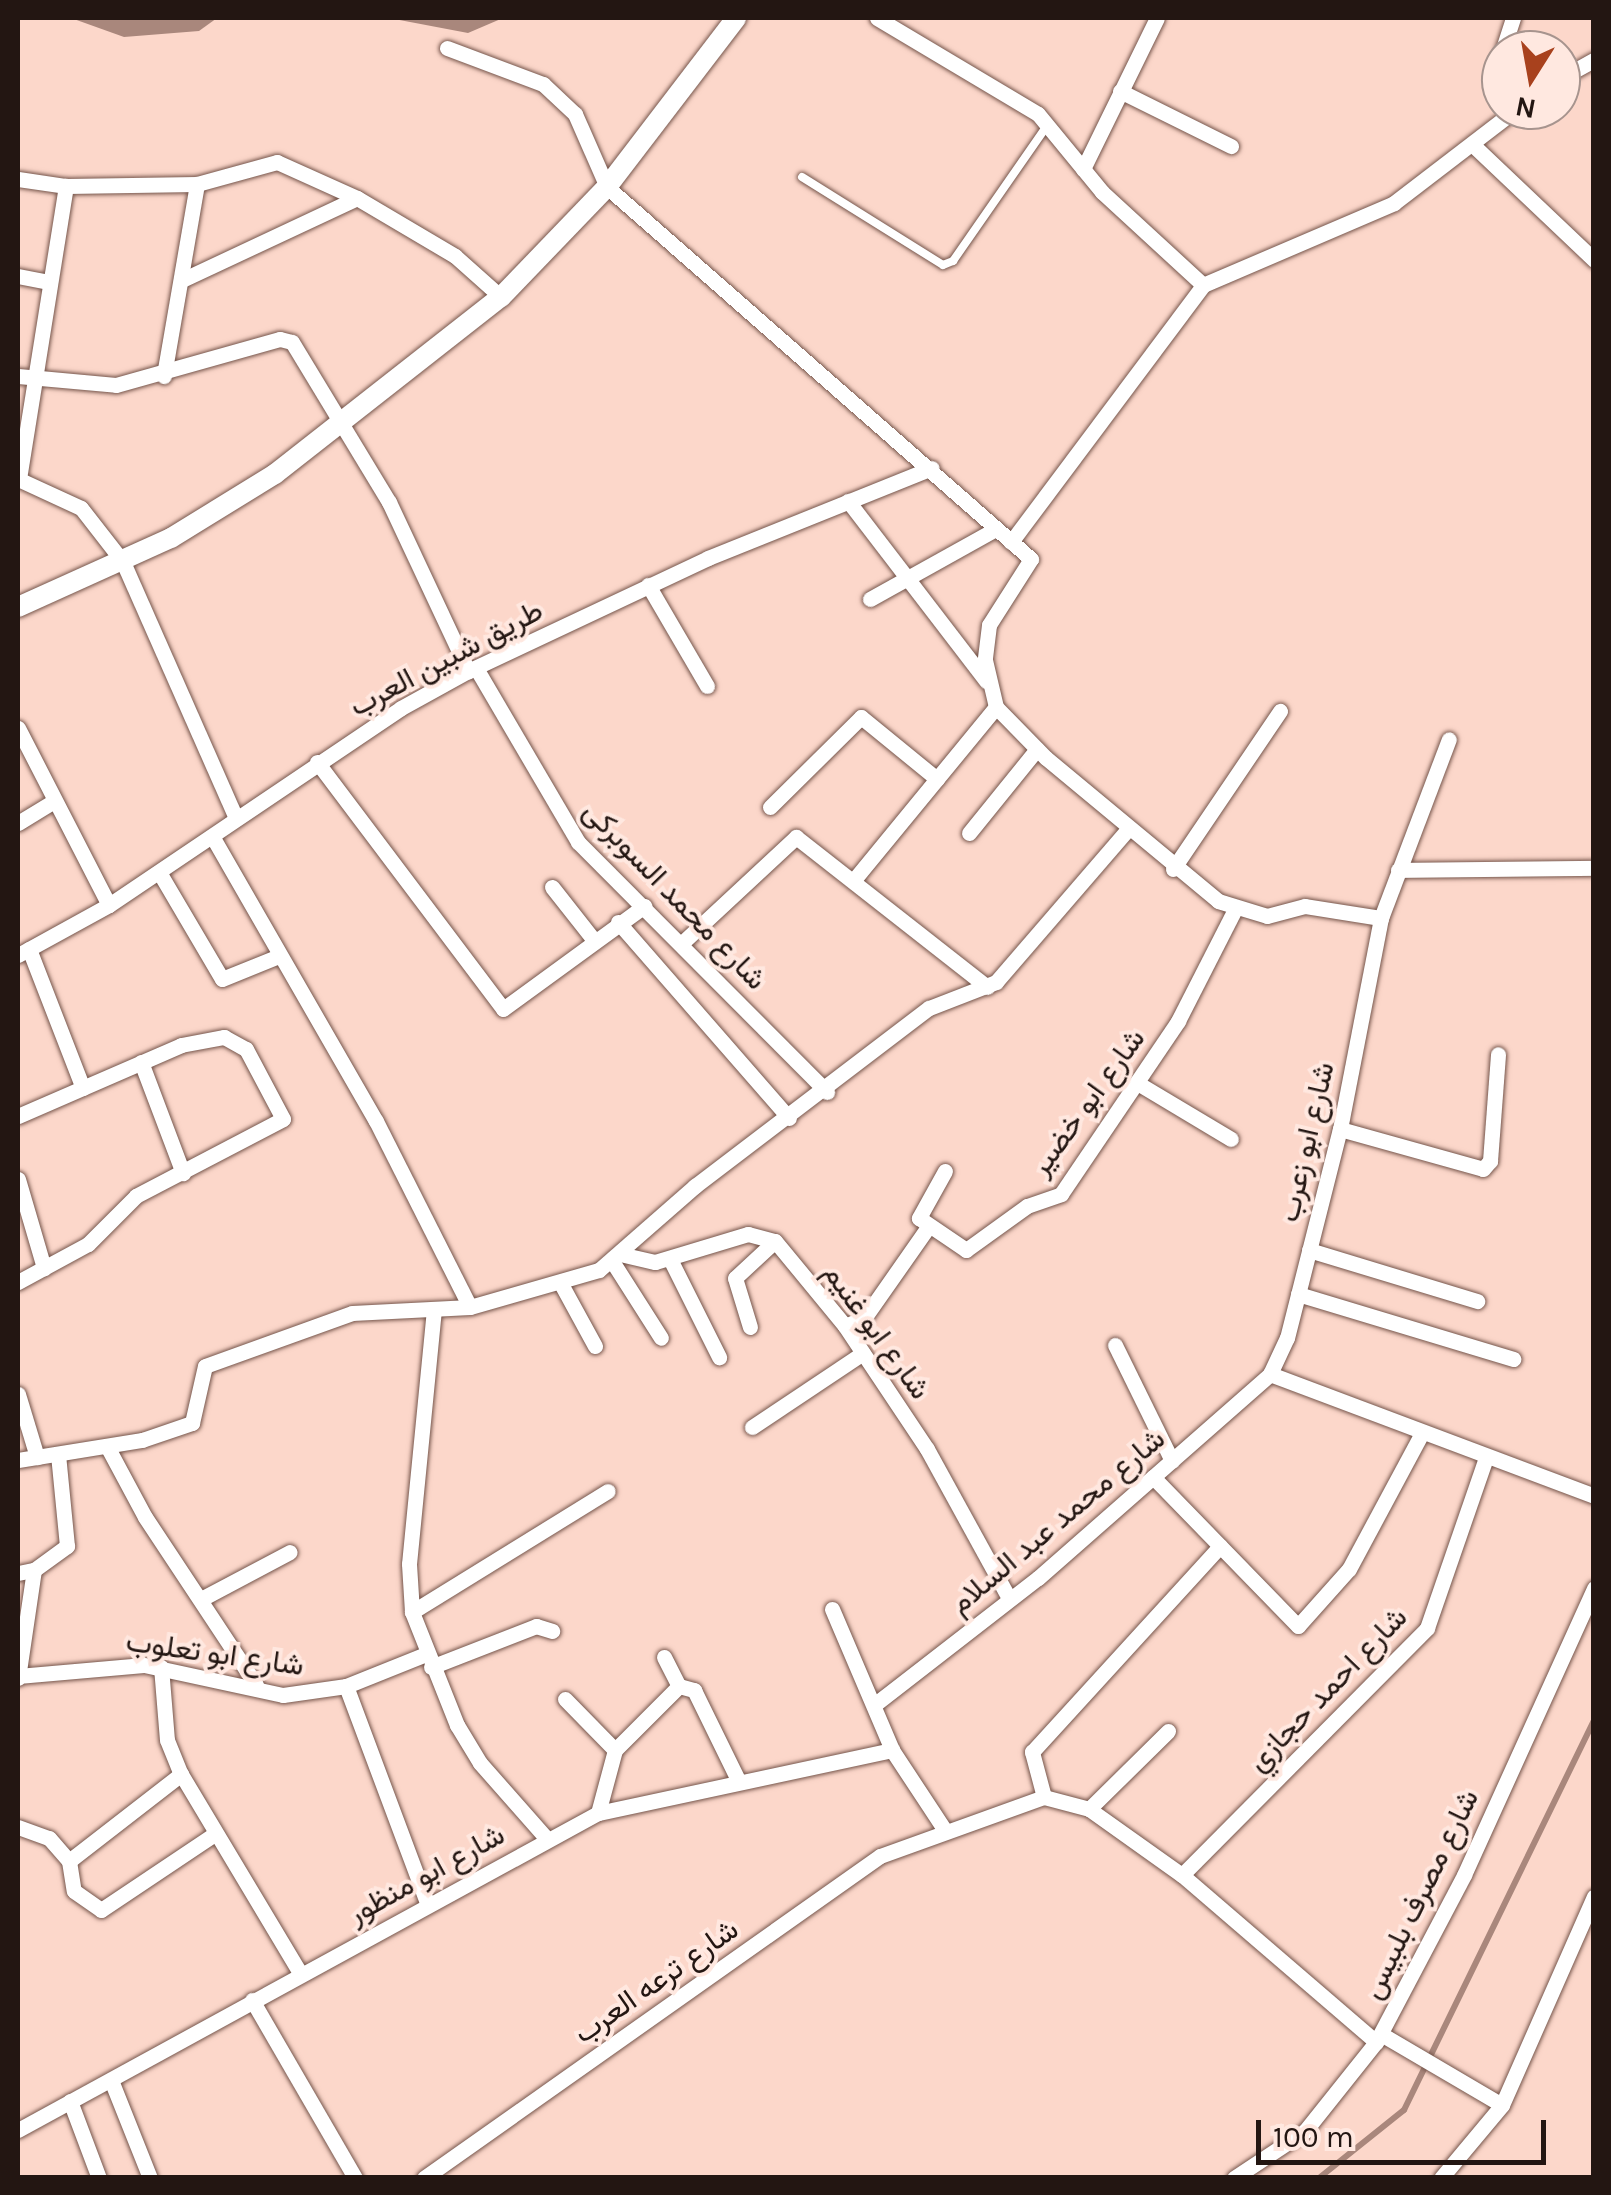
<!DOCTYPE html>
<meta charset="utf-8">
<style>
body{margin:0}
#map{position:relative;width:1611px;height:2195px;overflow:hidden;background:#fcd7ca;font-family:Karla,Vazirmatn,sans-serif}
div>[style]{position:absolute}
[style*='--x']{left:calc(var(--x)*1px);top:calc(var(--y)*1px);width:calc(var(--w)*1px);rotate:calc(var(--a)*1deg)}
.water>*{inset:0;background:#a9877c}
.stream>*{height:6px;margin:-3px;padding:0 3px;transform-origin:3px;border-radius:3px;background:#a9877c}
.roads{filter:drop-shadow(0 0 2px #75554b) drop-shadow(0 0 2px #75554b)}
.service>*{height:8px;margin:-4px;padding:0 4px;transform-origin:4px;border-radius:4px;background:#fff}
.minor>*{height:15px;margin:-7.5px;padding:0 7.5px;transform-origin:7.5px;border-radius:7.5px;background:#fff}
.tertiary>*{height:20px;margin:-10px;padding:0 10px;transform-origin:10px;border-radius:10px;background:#fff}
span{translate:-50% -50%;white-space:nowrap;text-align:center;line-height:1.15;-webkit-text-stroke:8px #ffe8e0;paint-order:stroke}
.street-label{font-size:30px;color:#231612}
.frame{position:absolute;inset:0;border:20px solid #231612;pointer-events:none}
.north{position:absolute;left:1481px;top:30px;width:100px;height:100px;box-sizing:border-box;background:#ffe8e0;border:2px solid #a7948e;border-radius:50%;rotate:191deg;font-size:28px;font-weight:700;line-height:40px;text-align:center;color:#231612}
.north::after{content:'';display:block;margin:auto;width:35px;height:45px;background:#a8411d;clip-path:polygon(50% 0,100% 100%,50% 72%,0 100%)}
.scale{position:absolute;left:1256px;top:2120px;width:290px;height:45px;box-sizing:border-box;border:5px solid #231612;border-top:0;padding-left:12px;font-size:30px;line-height:35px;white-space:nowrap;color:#231612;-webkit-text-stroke:8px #ffe8e0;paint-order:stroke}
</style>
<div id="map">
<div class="water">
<div style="clip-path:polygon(71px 18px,217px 18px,199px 31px,124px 37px)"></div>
<div style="clip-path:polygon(389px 18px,503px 18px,468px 33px)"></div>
</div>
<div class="stream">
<div style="--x:1319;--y:2178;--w:109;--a:-38.7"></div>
<div style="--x:1404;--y:2110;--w:434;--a:-64"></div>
</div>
<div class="roads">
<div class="service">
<div style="--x:802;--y:177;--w:166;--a:32"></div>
<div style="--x:943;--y:265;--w:11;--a:-22"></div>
<div style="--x:953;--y:261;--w:163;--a:-55.2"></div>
</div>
<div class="minor">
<div style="--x:877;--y:18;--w:187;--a:30.8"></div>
<div style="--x:1038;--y:114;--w:101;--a:50.6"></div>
<div style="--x:1102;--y:192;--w:137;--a:42.6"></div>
<div style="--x:1203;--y:285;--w:208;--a:-23.2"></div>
<div style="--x:1394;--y:203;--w:153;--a:-37.5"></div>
<div style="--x:447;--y:48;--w:103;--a:20.6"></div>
<div style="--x:543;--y:84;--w:44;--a:43.2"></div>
<div style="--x:575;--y:114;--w:80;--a:66.3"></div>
<div style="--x:607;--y:187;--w:564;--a:41.26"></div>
<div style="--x:1031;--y:559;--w:78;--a:122.5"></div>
<div style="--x:989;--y:625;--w:35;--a:97"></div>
<div style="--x:985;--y:660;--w:48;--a:76.8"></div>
<div style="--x:996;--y:707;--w:71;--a:45.6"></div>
<div style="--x:1046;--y:758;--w:224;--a:39.7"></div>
<div style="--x:1218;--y:901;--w:51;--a:17"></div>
<div style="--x:1267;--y:916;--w:39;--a:-15"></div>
<div style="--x:1305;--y:906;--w:77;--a:9"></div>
<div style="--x:1501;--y:55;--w:39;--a:-72"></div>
<div style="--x:1561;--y:78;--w:38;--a:-29"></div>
<div style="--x:1120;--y:91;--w:124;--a:26.4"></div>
<div style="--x:1474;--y:146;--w:166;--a:43.5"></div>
<div style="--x:1083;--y:169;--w:168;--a:-63.9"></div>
<div style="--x:18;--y:179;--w:49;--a:8.3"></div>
<div style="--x:66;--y:186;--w:131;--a:-0.9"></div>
<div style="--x:197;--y:184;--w:195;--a:99.8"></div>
<div style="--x:197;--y:184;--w:83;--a:-15.4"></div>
<div style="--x:277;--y:162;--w:88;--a:24.2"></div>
<div style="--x:18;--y:276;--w:31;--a:11"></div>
<div style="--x:182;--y:280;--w:193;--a:-25.1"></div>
<div style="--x:357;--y:198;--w:114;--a:30.6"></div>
<div style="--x:455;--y:256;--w:62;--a:41.7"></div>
<div style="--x:18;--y:376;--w:98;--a:5.2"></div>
<div style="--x:116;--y:385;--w:170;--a:-15.7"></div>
<div style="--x:280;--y:339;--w:12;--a:14"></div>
<div style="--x:292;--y:342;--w:187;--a:58.8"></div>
<div style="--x:389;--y:502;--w:187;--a:64.9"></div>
<div style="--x:18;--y:479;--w:69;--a:24.7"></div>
<div style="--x:81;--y:508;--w:68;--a:52.1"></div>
<div style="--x:123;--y:562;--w:280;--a:66.2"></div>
<div style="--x:19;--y:479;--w:297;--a:-80.9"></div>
<div style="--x:848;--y:501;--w:227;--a:52.5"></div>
<div style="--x:1011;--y:542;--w:321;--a:-53.2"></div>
<div style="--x:648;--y:585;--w:117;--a:59.7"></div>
<div style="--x:870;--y:599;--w:144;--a:-29.1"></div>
<div style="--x:476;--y:668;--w:202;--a:59.6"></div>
<div style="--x:578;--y:842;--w:353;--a:45.1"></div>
<div style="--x:18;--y:728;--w:199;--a:62.8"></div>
<div style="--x:317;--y:762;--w:309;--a:53"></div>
<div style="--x:503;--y:1009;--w:175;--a:-36.1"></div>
<div style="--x:770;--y:807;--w:128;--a:-44.7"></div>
<div style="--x:861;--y:717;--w:98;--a:39.2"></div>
<div style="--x:18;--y:823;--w:42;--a:-31.4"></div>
<div style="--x:969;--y:833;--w:108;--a:-51"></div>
<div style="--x:212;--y:836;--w:329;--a:60.1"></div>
<div style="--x:376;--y:1121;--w:208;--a:63.2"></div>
<div style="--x:1173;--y:869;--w:191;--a:-55.9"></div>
<div style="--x:1398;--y:870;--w:196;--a:-0.6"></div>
<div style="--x:159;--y:872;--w:124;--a:59.5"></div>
<div style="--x:222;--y:979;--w:61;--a:-22"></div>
<div style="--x:853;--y:881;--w:225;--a:-50.6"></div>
<div style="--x:552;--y:887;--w:66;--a:51.7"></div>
<div style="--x:618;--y:922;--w:260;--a:48.9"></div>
<div style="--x:682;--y:943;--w:156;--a:-42.9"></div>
<div style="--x:796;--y:837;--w:243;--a:38.1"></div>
<div style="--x:29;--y:949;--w:149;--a:68.8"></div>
<div style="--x:18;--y:955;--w:104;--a:-28.8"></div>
<div style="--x:109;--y:905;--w:352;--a:-34"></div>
<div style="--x:401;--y:708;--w:77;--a:-28.9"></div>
<div style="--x:468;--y:671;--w:265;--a:-25.2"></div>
<div style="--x:708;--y:558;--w:241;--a:-21.9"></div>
<div style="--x:141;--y:1062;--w:119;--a:69.3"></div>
<div style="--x:1139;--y:1084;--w:107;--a:30.9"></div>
<div style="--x:18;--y:1116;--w:178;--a:-23.5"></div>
<div style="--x:181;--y:1045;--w:44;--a:-10.5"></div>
<div style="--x:224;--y:1037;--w:25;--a:29"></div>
<div style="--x:246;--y:1049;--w:79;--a:62.1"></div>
<div style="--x:283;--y:1119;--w:166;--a:152.4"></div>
<div style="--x:136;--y:1196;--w:68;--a:135"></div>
<div style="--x:88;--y:1244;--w:80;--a:151.5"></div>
<div style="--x:1340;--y:1129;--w:148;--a:15.6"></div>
<div style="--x:1483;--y:1169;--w:11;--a:-49"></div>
<div style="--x:1490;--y:1161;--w:107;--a:-85.7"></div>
<div style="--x:945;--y:1171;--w:54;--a:119"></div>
<div style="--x:919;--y:1218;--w:57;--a:34.2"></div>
<div style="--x:966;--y:1250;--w:75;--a:-35.8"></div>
<div style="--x:1027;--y:1206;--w:36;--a:-19"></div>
<div style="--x:1061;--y:1194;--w:209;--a:-55.9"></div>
<div style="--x:1178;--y:1021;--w:126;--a:-63"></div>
<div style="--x:18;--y:1179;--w:93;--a:73.7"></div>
<div style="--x:1309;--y:1250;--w:176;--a:16.9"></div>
<div style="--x:620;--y:1254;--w:36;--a:13"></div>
<div style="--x:655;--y:1262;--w:97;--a:-16.8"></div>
<div style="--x:748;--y:1234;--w:28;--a:15"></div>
<div style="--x:775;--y:1241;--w:110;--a:50.5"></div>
<div style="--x:845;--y:1326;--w:148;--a:56.3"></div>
<div style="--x:927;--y:1449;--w:170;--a:61.2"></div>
<div style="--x:670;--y:1259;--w:110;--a:63.4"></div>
<div style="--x:612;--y:1261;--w:91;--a:57.5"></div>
<div style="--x:560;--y:1282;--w:73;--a:61.3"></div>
<div style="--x:1298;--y:1294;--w:225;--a:16.8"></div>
<div style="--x:434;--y:1309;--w:256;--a:95.6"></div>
<div style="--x:409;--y:1564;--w:48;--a:86.4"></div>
<div style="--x:412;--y:1612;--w:122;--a:68.3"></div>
<div style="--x:457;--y:1725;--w:44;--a:58.8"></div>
<div style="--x:480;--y:1763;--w:101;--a:48.6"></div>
<div style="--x:845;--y:1326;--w:22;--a:-24"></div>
<div style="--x:865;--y:1317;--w:110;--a:-55"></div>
<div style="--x:750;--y:1327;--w:51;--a:-107"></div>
<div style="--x:735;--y:1278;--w:54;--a:-42.8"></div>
<div style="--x:1115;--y:1345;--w:129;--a:63.8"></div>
<div style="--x:1270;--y:1374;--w:346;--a:20.6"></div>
<div style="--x:18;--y:1394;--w:66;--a:73.2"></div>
<div style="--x:752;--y:1427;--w:133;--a:-33.7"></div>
<div style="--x:108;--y:1448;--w:78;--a:61.8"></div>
<div style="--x:145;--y:1517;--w:201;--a:56.5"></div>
<div style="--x:18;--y:1460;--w:126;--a:-9.2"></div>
<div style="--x:142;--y:1440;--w:53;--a:-18.8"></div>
<div style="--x:192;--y:1423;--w:58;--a:-77.2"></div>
<div style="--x:205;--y:1366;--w:156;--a:-19.8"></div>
<div style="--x:352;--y:1313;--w:118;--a:-2.9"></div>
<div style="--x:470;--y:1307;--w:134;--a:-16"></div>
<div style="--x:599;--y:1270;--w:128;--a:-41.2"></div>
<div style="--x:695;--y:1186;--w:294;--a:-37.3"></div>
<div style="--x:929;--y:1008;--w:72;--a:-21.2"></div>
<div style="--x:996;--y:982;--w:203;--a:-49.2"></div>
<div style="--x:1153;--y:1477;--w:208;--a:45.8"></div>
<div style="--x:1298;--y:1626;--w:76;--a:-48.2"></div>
<div style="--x:1349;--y:1569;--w:154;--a:-61.8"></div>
<div style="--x:18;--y:1573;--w:16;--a:-11"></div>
<div style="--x:34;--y:1570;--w:41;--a:-36"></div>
<div style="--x:67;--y:1546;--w:91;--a:-95.6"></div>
<div style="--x:203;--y:1598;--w:98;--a:-27.9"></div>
<div style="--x:832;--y:1609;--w:153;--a:66.9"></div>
<div style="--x:892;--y:1750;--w:95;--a:56.6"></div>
<div style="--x:412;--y:1612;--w:230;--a:-31.7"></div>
<div style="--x:426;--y:1654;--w:86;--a:158.2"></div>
<div style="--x:346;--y:1686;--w:234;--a:69.5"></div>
<div style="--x:664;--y:1657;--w:33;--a:63"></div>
<div style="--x:161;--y:1667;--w:73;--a:85.3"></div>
<div style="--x:167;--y:1740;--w:37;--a:68"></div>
<div style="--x:181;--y:1774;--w:232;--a:59.1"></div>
<div style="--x:431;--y:1667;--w:113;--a:-21.3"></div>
<div style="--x:536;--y:1626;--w:17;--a:17"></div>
<div style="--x:18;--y:1676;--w:126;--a:-5"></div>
<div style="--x:144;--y:1665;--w:142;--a:12.2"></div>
<div style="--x:283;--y:1695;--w:64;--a:-8.1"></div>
<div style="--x:18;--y:1678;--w:109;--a:-81.6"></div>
<div style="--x:679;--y:1686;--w:16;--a:15"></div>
<div style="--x:694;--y:1690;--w:102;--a:63.9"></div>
<div style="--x:565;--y:1699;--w:71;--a:45.6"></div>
<div style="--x:874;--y:1705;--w:207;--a:-37.8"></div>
<div style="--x:1038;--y:1578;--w:309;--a:-41.3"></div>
<div style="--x:1270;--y:1374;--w:40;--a:-65"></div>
<div style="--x:1287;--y:1338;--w:216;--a:-75.8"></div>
<div style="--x:1340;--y:1129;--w:215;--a:-79"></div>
<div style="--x:1381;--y:918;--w:191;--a:-69.2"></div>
<div style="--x:1044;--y:1797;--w:47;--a:-104.9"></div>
<div style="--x:1032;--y:1752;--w:279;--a:-47.6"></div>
<div style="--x:1089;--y:1809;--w:111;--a:-44.6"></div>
<div style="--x:598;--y:1813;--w:65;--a:-74.9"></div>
<div style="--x:615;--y:1750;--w:91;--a:-45"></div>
<div style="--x:18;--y:1827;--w:33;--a:20"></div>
<div style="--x:49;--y:1838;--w:30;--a:49"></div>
<div style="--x:69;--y:1861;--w:30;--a:81"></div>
<div style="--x:74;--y:1891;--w:33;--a:35"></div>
<div style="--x:101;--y:1910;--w:138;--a:-33.8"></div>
<div style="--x:69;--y:1861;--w:142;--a:-37.8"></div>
<div style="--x:1182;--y:1875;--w:348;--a:-45.2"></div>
<div style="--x:1427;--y:1628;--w:180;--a:-70.9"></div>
<div style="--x:252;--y:2000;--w:206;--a:59.9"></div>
<div style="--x:1381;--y:2034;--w:140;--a:30.4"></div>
<div style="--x:111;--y:2080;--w:105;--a:68.3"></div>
<div style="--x:70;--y:2101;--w:82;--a:69.4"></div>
<div style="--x:18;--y:2130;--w:661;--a:-28.66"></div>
<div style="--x:598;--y:1813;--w:301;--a:-12.1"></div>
<div style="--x:424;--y:2178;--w:558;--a:-35.23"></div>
<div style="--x:880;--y:1856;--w:174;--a:-19.8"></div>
<div style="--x:1044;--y:1797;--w:47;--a:14.9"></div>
<div style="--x:1089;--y:1809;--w:114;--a:35.4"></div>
<div style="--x:1182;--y:1875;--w:256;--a:40.7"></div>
<div style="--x:1234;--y:2178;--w:85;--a:-33.5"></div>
<div style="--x:1305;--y:2131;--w:114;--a:-51.4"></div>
<div style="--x:1376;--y:2042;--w:189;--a:-62.2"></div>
<div style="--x:1464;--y:1875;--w:315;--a:-65.6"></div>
<div style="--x:1441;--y:2178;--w:95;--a:-50.1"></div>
<div style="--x:1502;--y:2105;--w:228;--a:-66.2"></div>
</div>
<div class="tertiary">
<div style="--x:18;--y:607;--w:168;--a:-24.3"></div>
<div style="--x:171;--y:538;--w:122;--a:-31.6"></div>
<div style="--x:275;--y:474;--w:287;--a:-38.1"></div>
<div style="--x:501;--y:297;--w:153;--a:-46.1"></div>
<div style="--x:607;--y:187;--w:213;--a:-52.6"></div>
</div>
</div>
<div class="street-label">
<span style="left:446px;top:658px;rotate:-28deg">طريق شبين العرب</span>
<span style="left:675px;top:895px;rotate:46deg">شارع محمد السوبركى</span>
<span style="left:1087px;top:1102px;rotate:-54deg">شارع ابو خضير</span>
<span style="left:1306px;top:1142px;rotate:-77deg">شارع ابو زعرب</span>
<span style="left:877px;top:1331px;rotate:54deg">شارع ابو غنيم</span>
<span style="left:1057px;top:1521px;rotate:-40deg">شارع محمد عبد السلام</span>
<span style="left:215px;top:1653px;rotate:8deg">شارع ابو تعلوب</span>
<span style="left:1327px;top:1689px;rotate:-46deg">شارع احمد حجازي</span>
<span style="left:426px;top:1874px;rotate:-29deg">شارع ابو منظور</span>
<span style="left:1420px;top:1894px;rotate:-64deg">شارع مصرف بلبيس</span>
<span style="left:656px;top:1981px;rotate:-35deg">شارع ترعه العرب</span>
</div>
<div class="frame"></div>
<div class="north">N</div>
<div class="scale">100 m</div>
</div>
